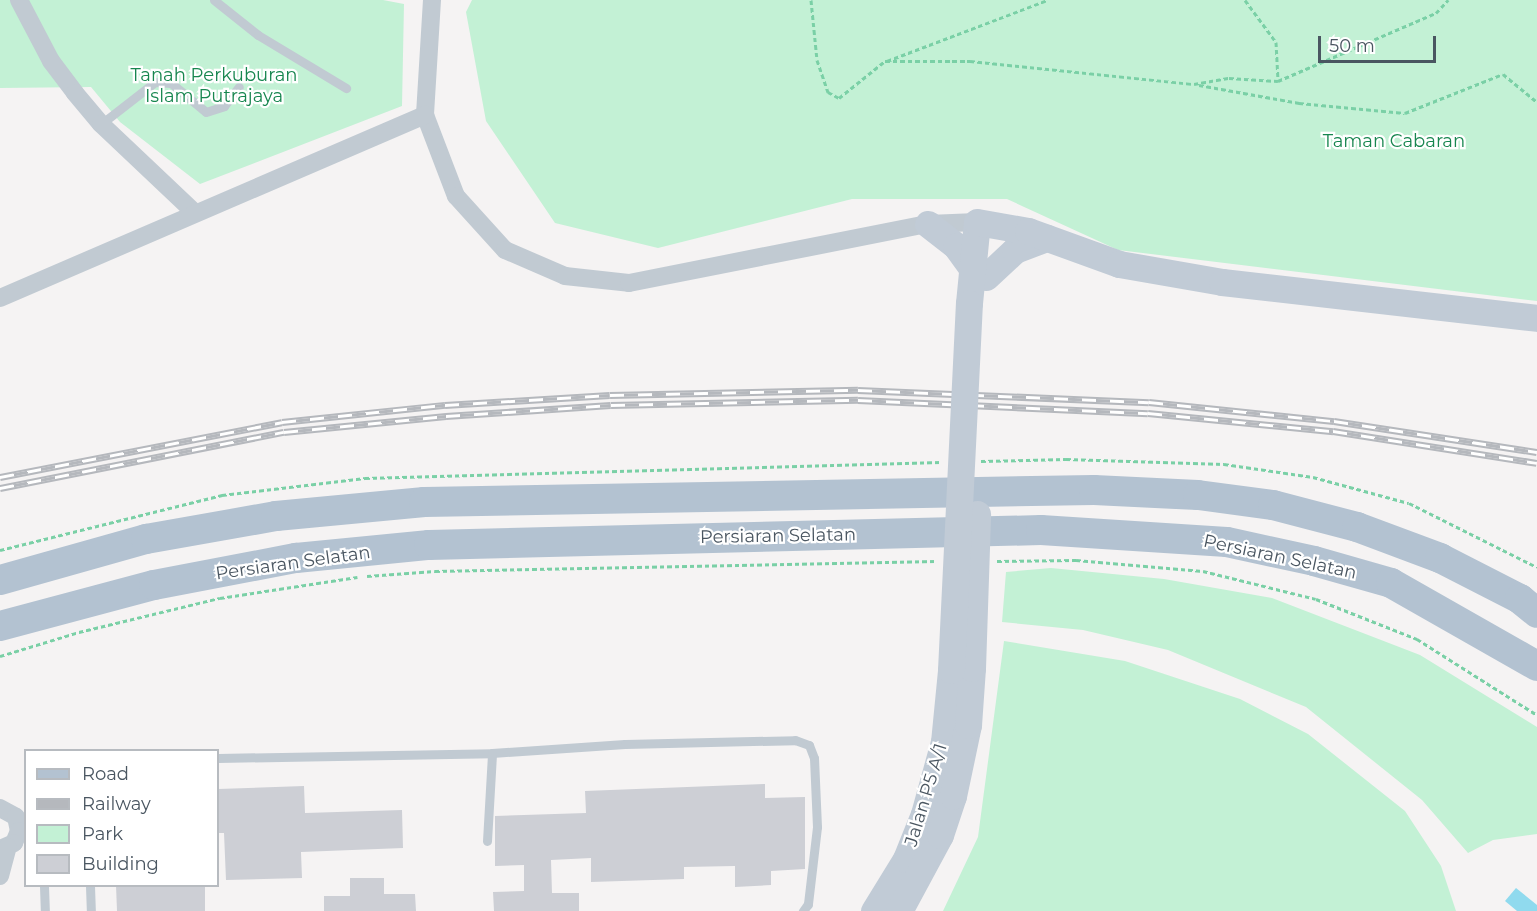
<!DOCTYPE html>
<style>
body{margin:0}
#map{position:relative;width:1537px;height:911px;overflow:hidden;background:#f5f3f3;font-family:Montserrat,sans-serif}
div>[style]{position:absolute}
[style*='--x']{left:calc(var(--x)*1px);top:calc(var(--y)*1px);width:calc(var(--w)*1px);rotate:calc(var(--a)*1deg)}
.green>*{inset:0;background:#c3f1d5}
.water>*{inset:0;background:#90daee}
.building>*{inset:0;background:#cdcfd5}
.path>*{height:3px;margin-top:-1.5px;transform-origin:0;background:repeating-linear-gradient(90deg,#7ad0a6 0 4.5px,transparent 0 7.5px)}
.lane>*{height:9px;margin:-4.5px;padding:0 4.5px;transform-origin:4.5px;border-radius:4.5px;background:#c1cad2}
.street>*{height:18px;margin:-9px;padding:0 9px;transform-origin:9px;border-radius:9px;background:#c1cad2}
.secondary>*{height:27px;margin:-13.5px;padding:0 13.5px;transform-origin:13.5px;border-radius:13.5px;background:#c1cbd6}
.primary>*{height:30px;margin:-15px;padding:0 15px;transform-origin:15px;border-radius:15px;background:#b3c2d1}
.rail>*{height:7px;margin-top:-3.5px;transform-origin:0;background:repeating-linear-gradient(90deg,#fff 0 14px,#b5b8bd 0 28px);box-sizing:border-box;border-block:2px solid #b5b8bd}
.secondary-bridge>*{height:27px;margin:-13.5px;padding:0 13.5px;transform-origin:13.5px;border-radius:13.5px;background:#c1cbd6}
span{translate:-50% -50%;white-space:nowrap;text-align:center;line-height:1.15;-webkit-text-stroke:4.5px #fff;paint-order:stroke}
.park-label{font-size:18px;color:#17864f}
.street-label{font-size:18px;color:#4a5661}
.legend{position:absolute;left:24px;top:749px;width:195px;height:138px;box-sizing:border-box;background:#fff;border:2px solid #b7bbc0;margin:0;padding:8px 10px;list-style:none;font-size:18px;color:#4a5661}
.legend li{display:flex;align-items:center;gap:12px;height:30px}
.legend b{width:30px;border:2px solid #b7bbc0}
.scale{position:absolute;left:1318px;top:36px;width:118px;height:27px;box-sizing:border-box;border:3px solid #4a5661;border-top:0;padding-left:8px;font-size:18px;line-height:21px;white-space:nowrap;color:#4a5661;-webkit-text-stroke:4px #fff;paint-order:stroke}
</style>
<div id="map">
<div class="green">
<div style="clip-path:polygon(0 0,383px 0,404px 4px,402px 106px,200px 184px,120px 122px,91px 87px,0 88px)"></div>
<div style="clip-path:polygon(472px 0,1537px 0,1537px 301px,1118px 250px,1007px 199px,852px 199px,658px 248px,555px 223px,486px 121px,466px 12px)"></div>
<div style="clip-path:polygon(1051px 568px,1164px 579px,1272px 598px,1420px 655px,1537px 727px,1537px 834px,1493px 840px,1468px 853px,1422px 800px,1306px 707px,1168px 650px,1083px 630px,1002px 622px,1006px 572px)"></div>
<div style="clip-path:polygon(1004px 641px,1125px 661px,1240px 699px,1308px 734px,1405px 811px,1441px 866px,1456px 911px,943px 911px,978px 837px)"></div>
</div>
<div class="water">
<div style="clip-path:polygon(1516px 888px,1537px 905px,1537px 911px,1517px 911px,1505px 901px)"></div>
</div>
<div class="building">
<div style="clip-path:polygon(765px 784px,765px 798px,805px 797px,805px 869px,771px 871px,771px 885px,735px 887px,735px 866px,684px 867px,684px 879px,591px 882px,591px 858px,551px 860px,552px 893px,579px 893px,579px 911px,494px 911px,493px 892px,524px 891px,524px 865px,495px 866px,495px 816px,586px 813px,585px 791px)"></div>
<div style="clip-path:polygon(304px 786px,305px 813px,402px 810px,403px 848px,301px 852px,302px 878px,226px 880px,224px 833px,218px 833px,218px 789px)"></div>
<div style="clip-path:polygon(350px 878px,384px 878px,384px 894px,415px 894px,416px 911px,324px 911px,324px 896px,350px 896px)"></div>
<div style="clip-path:polygon(116px 885px,205px 886px,205px 911px,117px 911px)"></div>
</div>
<div class="path">
<div style="--x:811;--y:0;--w:60;--a:84.3"></div>
<div style="--x:817;--y:60;--w:34;--a:71"></div>
<div style="--x:828;--y:92;--w:13;--a:29"></div>
<div style="--x:839;--y:98;--w:59;--a:-38.8"></div>
<div style="--x:885;--y:61;--w:85;--a:0"></div>
<div style="--x:970;--y:61;--w:225;--a:5.9"></div>
<div style="--x:1194;--y:84;--w:36;--a:-10"></div>
<div style="--x:1229;--y:78;--w:49;--a:3.5"></div>
<div style="--x:1278;--y:81;--w:172;--a:-23.3"></div>
<div style="--x:1436;--y:13;--w:18;--a:-47"></div>
<div style="--x:1245;--y:0;--w:52;--a:53.6"></div>
<div style="--x:1276;--y:42;--w:39;--a:87"></div>
<div style="--x:887;--y:61;--w:172;--a:-20.8"></div>
<div style="--x:1199;--y:85;--w:102;--a:10.2"></div>
<div style="--x:1299;--y:103;--w:106;--a:5.4"></div>
<div style="--x:1405;--y:113;--w:105;--a:-21.7"></div>
<div style="--x:1503;--y:74;--w:44;--a:39.5"></div>
<div style="--x:981;--y:461;--w:85;--a:-1.3"></div>
<div style="--x:1066;--y:459;--w:158;--a:1.8"></div>
<div style="--x:1224;--y:464;--w:90;--a:8.3"></div>
<div style="--x:1313;--y:477;--w:99;--a:15.2"></div>
<div style="--x:1409;--y:503;--w:143;--a:26.6"></div>
<div style="--x:0;--y:550;--w:229;--a:-13.9"></div>
<div style="--x:222;--y:495;--w:144;--a:-6.8"></div>
<div style="--x:365;--y:478;--w:576;--a:-1.59"></div>
<div style="--x:997;--y:561;--w:79;--a:-0.7"></div>
<div style="--x:1076;--y:560;--w:127;--a:5"></div>
<div style="--x:1203;--y:571;--w:116;--a:13.9"></div>
<div style="--x:1316;--y:599;--w:109;--a:21.6"></div>
<div style="--x:1417;--y:639;--w:142;--a:32.3"></div>
<div style="--x:367;--y:576;--w:68;--a:-4.2"></div>
<div style="--x:435;--y:571;--w:501;--a:-1.14"></div>
<div style="--x:0;--y:656;--w:83;--a:-16.9"></div>
<div style="--x:79;--y:632;--w:145;--a:-13.6"></div>
<div style="--x:220;--y:598;--w:139;--a:-8.7"></div>
</div>
<div class="lane">
<div style="--x:214;--y:0;--w:56;--a:38.5"></div>
<div style="--x:258;--y:35;--w:103;--a:31.1"></div>
<div style="--x:101;--y:124;--w:68;--a:-37.9"></div>
<div style="--x:155;--y:82;--w:16;--a:4"></div>
<div style="--x:171;--y:83;--w:45;--a:39.6"></div>
<div style="--x:206;--y:112;--w:19;--a:-18"></div>
<div style="--x:224;--y:106;--w:24;--a:-52"></div>
<div style="--x:218;--y:758;--w:274;--a:-1"></div>
<div style="--x:492;--y:753;--w:133;--a:-3.9"></div>
<div style="--x:625;--y:744;--w:170;--a:-1.3"></div>
<div style="--x:795;--y:740;--w:15;--a:20"></div>
<div style="--x:809;--y:745;--w:14;--a:69"></div>
<div style="--x:814;--y:758;--w:69;--a:87.5"></div>
<div style="--x:817;--y:827;--w:78;--a:96.7"></div>
<div style="--x:808;--y:904;--w:9;--a:126"></div>
<div style="--x:487;--y:841;--w:88;--a:-86.7"></div>
<div style="--x:44;--y:886;--w:25;--a:88"></div>
<div style="--x:90;--y:886;--w:25;--a:88"></div>
</div>
<div class="street">
<div style="--x:19;--y:0;--w:69;--a:62.3"></div>
<div style="--x:51;--y:61;--w:40;--a:53"></div>
<div style="--x:75;--y:93;--w:40;--a:50"></div>
<div style="--x:101;--y:124;--w:128;--a:43.4"></div>
<div style="--x:432;--y:0;--w:115;--a:93.5"></div>
<div style="--x:425;--y:115;--w:87;--a:69.1"></div>
<div style="--x:456;--y:196;--w:73;--a:47.8"></div>
<div style="--x:505;--y:250;--w:65;--a:23.4"></div>
<div style="--x:565;--y:276;--w:64;--a:6.2"></div>
<div style="--x:629;--y:283;--w:305;--a:-11.2"></div>
<div style="--x:928;--y:224;--w:49;--a:-2.3"></div>
<div style="--x:0;--y:298;--w:463;--a:-23.3"></div>
<div style="--x:0;--y:808;--w:18;--a:29"></div>
<div style="--x:16;--y:817;--w:14;--a:78"></div>
<div style="--x:19;--y:831;--w:13;--a:113"></div>
<div style="--x:14;--y:843;--w:15;--a:157"></div>
<div style="--x:0;--y:876;--w:30;--a:-75"></div>
</div>
<div class="secondary">
<div style="--x:928;--y:224;--w:36;--a:38"></div>
<div style="--x:956;--y:246;--w:29;--a:54"></div>
<div style="--x:986;--y:277;--w:40;--a:-43"></div>
<div style="--x:1015;--y:250;--w:34;--a:-21"></div>
<div style="--x:969;--y:303;--w:81;--a:-84.4"></div>
<div style="--x:977;--y:222;--w:52;--a:10"></div>
<div style="--x:1028;--y:231;--w:97;--a:19.9"></div>
<div style="--x:1119;--y:264;--w:105;--a:9.9"></div>
<div style="--x:1222;--y:282;--w:317;--a:6.5"></div>
<div style="--x:874;--y:911;--w:61;--a:-58.4"></div>
<div style="--x:906;--y:859;--w:48;--a:-68.2"></div>
<div style="--x:924;--y:814;--w:75;--a:-74.5"></div>
<div style="--x:944;--y:742;--w:72;--a:-84.4"></div>
<div style="--x:899;--y:911;--w:86;--a:-61.7"></div>
<div style="--x:940;--y:835;--w:41;--a:-71.6"></div>
<div style="--x:953;--y:796;--w:73;--a:-78.1"></div>
<div style="--x:968;--y:725;--w:57;--a:-86"></div>
</div>
<div class="primary">
<div style="--x:0;--y:580;--w:152;--a:-15.7"></div>
<div style="--x:146;--y:539;--w:132;--a:-10"></div>
<div style="--x:276;--y:516;--w:149;--a:-5.4"></div>
<div style="--x:424;--y:502;--w:670;--a:-1.03"></div>
<div style="--x:1094;--y:490;--w:104;--a:2.8"></div>
<div style="--x:1198;--y:495;--w:76;--a:7.6"></div>
<div style="--x:1273;--y:505;--w:87;--a:14.7"></div>
<div style="--x:1357;--y:527;--w:89;--a:20.5"></div>
<div style="--x:1440;--y:558;--w:90;--a:27.1"></div>
<div style="--x:1520;--y:599;--w:22;--a:39"></div>
<div style="--x:0;--y:626;--w:159;--a:-14.9"></div>
<div style="--x:154;--y:585;--w:145;--a:-10.8"></div>
<div style="--x:296;--y:558;--w:134;--a:-5.6"></div>
<div style="--x:429;--y:545;--w:612;--a:-1.4"></div>
<div style="--x:1041;--y:530;--w:186;--a:3.7"></div>
<div style="--x:1227;--y:542;--w:89;--a:12.3"></div>
<div style="--x:1314;--y:561;--w:80;--a:15.9"></div>
<div style="--x:1391;--y:583;--w:168;--a:29.6"></div>
</div>
<div class="rail">
<div style="--x:0;--y:477;--w:287;--a:-11"></div>
<div style="--x:282;--y:422;--w:164;--a:-6"></div>
<div style="--x:445;--y:405;--w:165;--a:-3.5"></div>
<div style="--x:610;--y:395;--w:248;--a:-1.2"></div>
<div style="--x:858;--y:390;--w:291;--a:2.4"></div>
<div style="--x:1149;--y:402;--w:186;--a:5.9"></div>
<div style="--x:1334;--y:421;--w:205;--a:8.7"></div>
<div style="--x:0;--y:488;--w:289;--a:-11.2"></div>
<div style="--x:284;--y:432;--w:163;--a:-5.6"></div>
<div style="--x:446;--y:416;--w:165;--a:-3.8"></div>
<div style="--x:611;--y:405;--w:247;--a:-1.2"></div>
<div style="--x:858;--y:400;--w:290;--a:2.6"></div>
<div style="--x:1148;--y:413;--w:186;--a:5.6"></div>
<div style="--x:1333;--y:431;--w:206;--a:8.9"></div>
</div>
<div class="secondary-bridge">
<div style="--x:972;--y:668;--w:154;--a:-88.1"></div>
<div style="--x:951;--y:670;--w:367;--a:-87.2"></div>
</div>
<div class="park-label">
<span style="left:214px;top:86px">Tanah Perkuburan<br>Islam Putrajaya</span>
<span style="left:1394px;top:141px">Taman Cabaran</span>
</div>
<div class="street-label">
<span style="left:778px;top:536px;rotate:-1deg">Persiaran Selatan</span>
<span style="left:1280px;top:557px;rotate:12deg">Persiaran Selatan</span>
<span style="left:293px;top:563px;rotate:-8deg">Persiaran Selatan</span>
<span style="left:926px;top:795px;rotate:-73deg">Jalan P5 A/1</span>
</div>
<ul class="legend">
<li><b style="height:8px;background:#b3c2d1"></b>Road</li>
<li><b style="height:8px;background:#b5b8bd"></b>Railway</li>
<li><b style="height:16px;background:#c3f1d5"></b>Park</li>
<li><b style="height:16px;background:#cdcfd5"></b>Building</li>
</ul>
<div class="scale">50 m</div>
</div>
